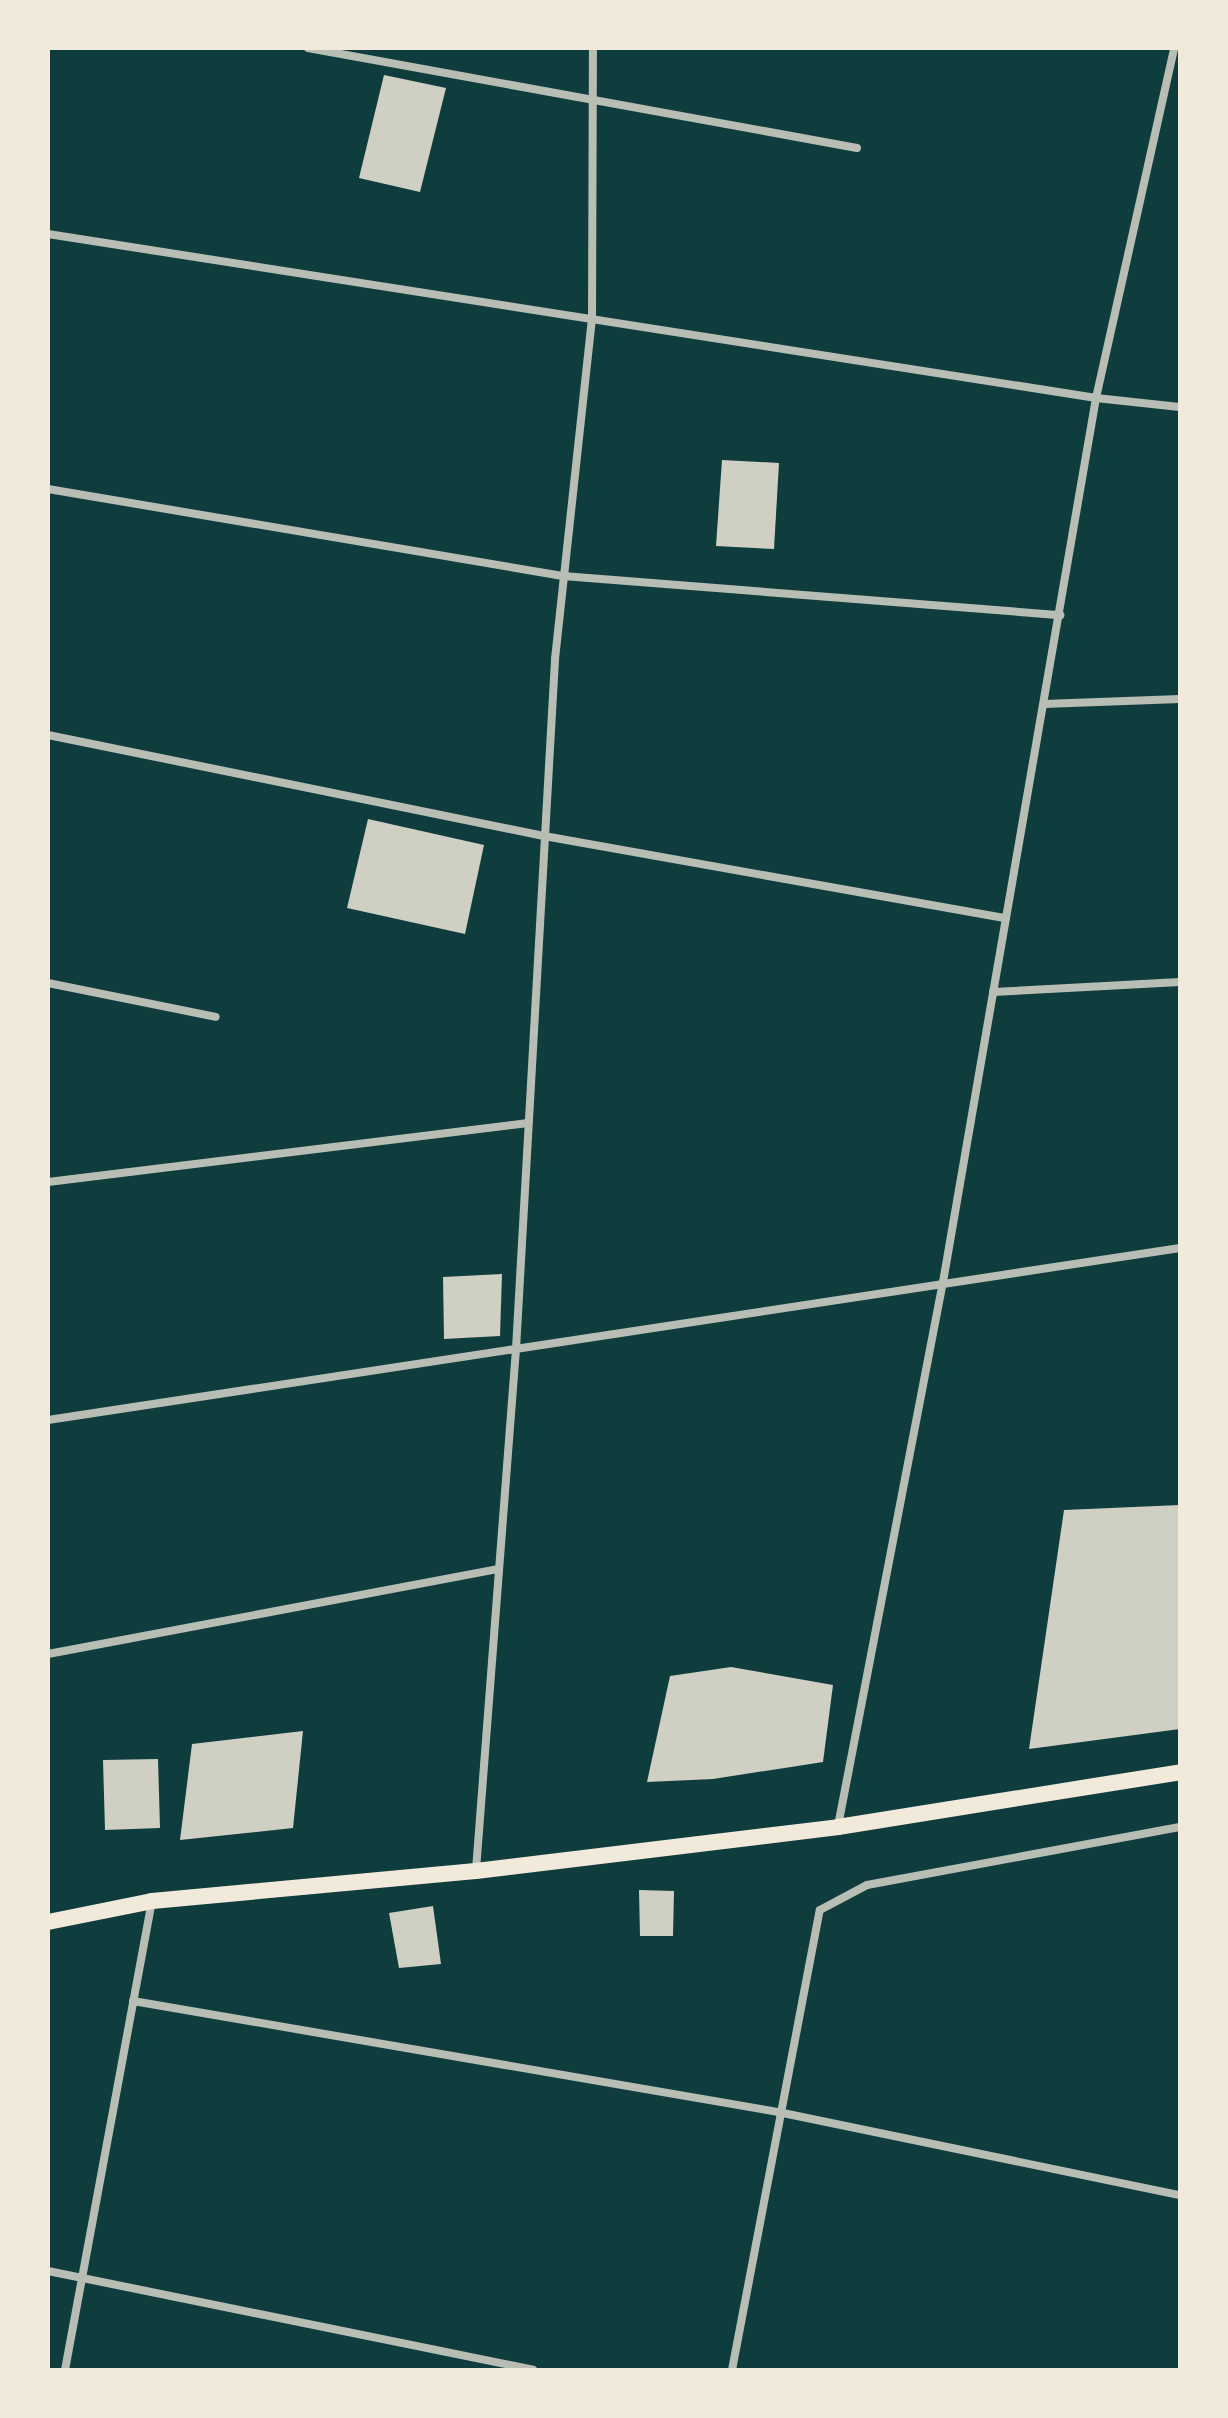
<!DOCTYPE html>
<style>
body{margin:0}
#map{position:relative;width:1228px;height:2418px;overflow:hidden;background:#0f3d3e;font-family:"Roboto Serif",serif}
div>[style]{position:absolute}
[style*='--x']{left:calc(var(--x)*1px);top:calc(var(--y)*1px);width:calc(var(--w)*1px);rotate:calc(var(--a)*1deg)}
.building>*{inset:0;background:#cfcfc3}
.minor>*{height:8px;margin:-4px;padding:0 4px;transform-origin:4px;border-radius:4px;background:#b8beb3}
.secondary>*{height:16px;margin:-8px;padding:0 8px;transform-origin:8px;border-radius:8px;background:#f1e9da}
span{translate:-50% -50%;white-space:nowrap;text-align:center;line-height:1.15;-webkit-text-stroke:6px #f1e9da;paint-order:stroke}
.frame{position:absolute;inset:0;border:50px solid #f1e9da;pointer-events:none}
</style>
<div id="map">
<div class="building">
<div style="clip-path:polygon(384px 75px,446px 88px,420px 192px,359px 178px)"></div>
<div style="clip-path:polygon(722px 460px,779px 463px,774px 549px,716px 546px)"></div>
<div style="clip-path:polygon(368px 819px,484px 845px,465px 934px,347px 908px)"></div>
<div style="clip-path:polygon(502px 1274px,500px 1336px,444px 1339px,443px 1277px)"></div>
<div style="clip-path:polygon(1180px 1505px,1180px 1729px,1029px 1749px,1064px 1510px)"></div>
<div style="clip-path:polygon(731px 1667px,833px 1685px,823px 1762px,713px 1779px,647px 1782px,670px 1676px)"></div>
<div style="clip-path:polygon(303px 1731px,293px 1828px,180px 1840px,192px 1744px)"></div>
<div style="clip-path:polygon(158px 1759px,160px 1828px,105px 1830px,103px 1760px)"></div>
<div style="clip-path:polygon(639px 1890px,674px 1891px,673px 1936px,640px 1936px)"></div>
<div style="clip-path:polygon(433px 1906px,441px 1964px,399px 1968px,389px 1913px)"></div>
</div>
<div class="minor">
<div style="--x:308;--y:48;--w:558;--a:10.32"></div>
<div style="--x:48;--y:234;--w:1061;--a:8.89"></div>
<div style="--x:1096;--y:398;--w:84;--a:6.1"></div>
<div style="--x:48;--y:489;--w:522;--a:9.59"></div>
<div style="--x:563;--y:576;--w:499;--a:4.5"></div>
<div style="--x:1044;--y:704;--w:136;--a:-2.1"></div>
<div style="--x:48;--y:735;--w:506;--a:11.51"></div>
<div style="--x:544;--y:836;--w:469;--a:10.1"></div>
<div style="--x:48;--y:983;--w:171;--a:11.4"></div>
<div style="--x:993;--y:992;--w:187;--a:-3.1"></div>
<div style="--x:48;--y:1182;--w:484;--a:-7"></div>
<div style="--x:48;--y:1420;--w:1145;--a:-8.64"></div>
<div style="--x:48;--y:1654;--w:456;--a:-10.7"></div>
<div style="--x:838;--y:1826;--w:554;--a:-79.08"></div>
<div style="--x:943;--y:1282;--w:897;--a:-80.18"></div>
<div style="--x:1096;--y:398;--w:359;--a:-77.4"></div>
<div style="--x:476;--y:1870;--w:523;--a:-85.61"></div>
<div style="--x:516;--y:1349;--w:691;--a:-86.76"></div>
<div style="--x:555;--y:659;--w:344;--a:-83.8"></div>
<div style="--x:592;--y:317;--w:269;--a:-89.8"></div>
<div style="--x:133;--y:2001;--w:654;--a:9.76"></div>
<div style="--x:778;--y:2112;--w:410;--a:11.7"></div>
<div style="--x:48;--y:2271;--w:495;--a:11.5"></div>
<div style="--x:65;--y:2370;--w:477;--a:-79.5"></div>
<div style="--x:732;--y:2370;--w:468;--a:-79.2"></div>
<div style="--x:820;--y:1910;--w:53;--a:-28"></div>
<div style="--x:867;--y:1885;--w:318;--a:-10.5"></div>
</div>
<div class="secondary">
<div style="--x:48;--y:1922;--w:106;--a:-11.4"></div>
<div style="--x:152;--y:1901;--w:325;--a:-5.3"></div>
<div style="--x:476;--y:1871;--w:365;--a:-6.9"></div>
<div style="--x:838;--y:1827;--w:346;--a:-9.1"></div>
</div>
<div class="frame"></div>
</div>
